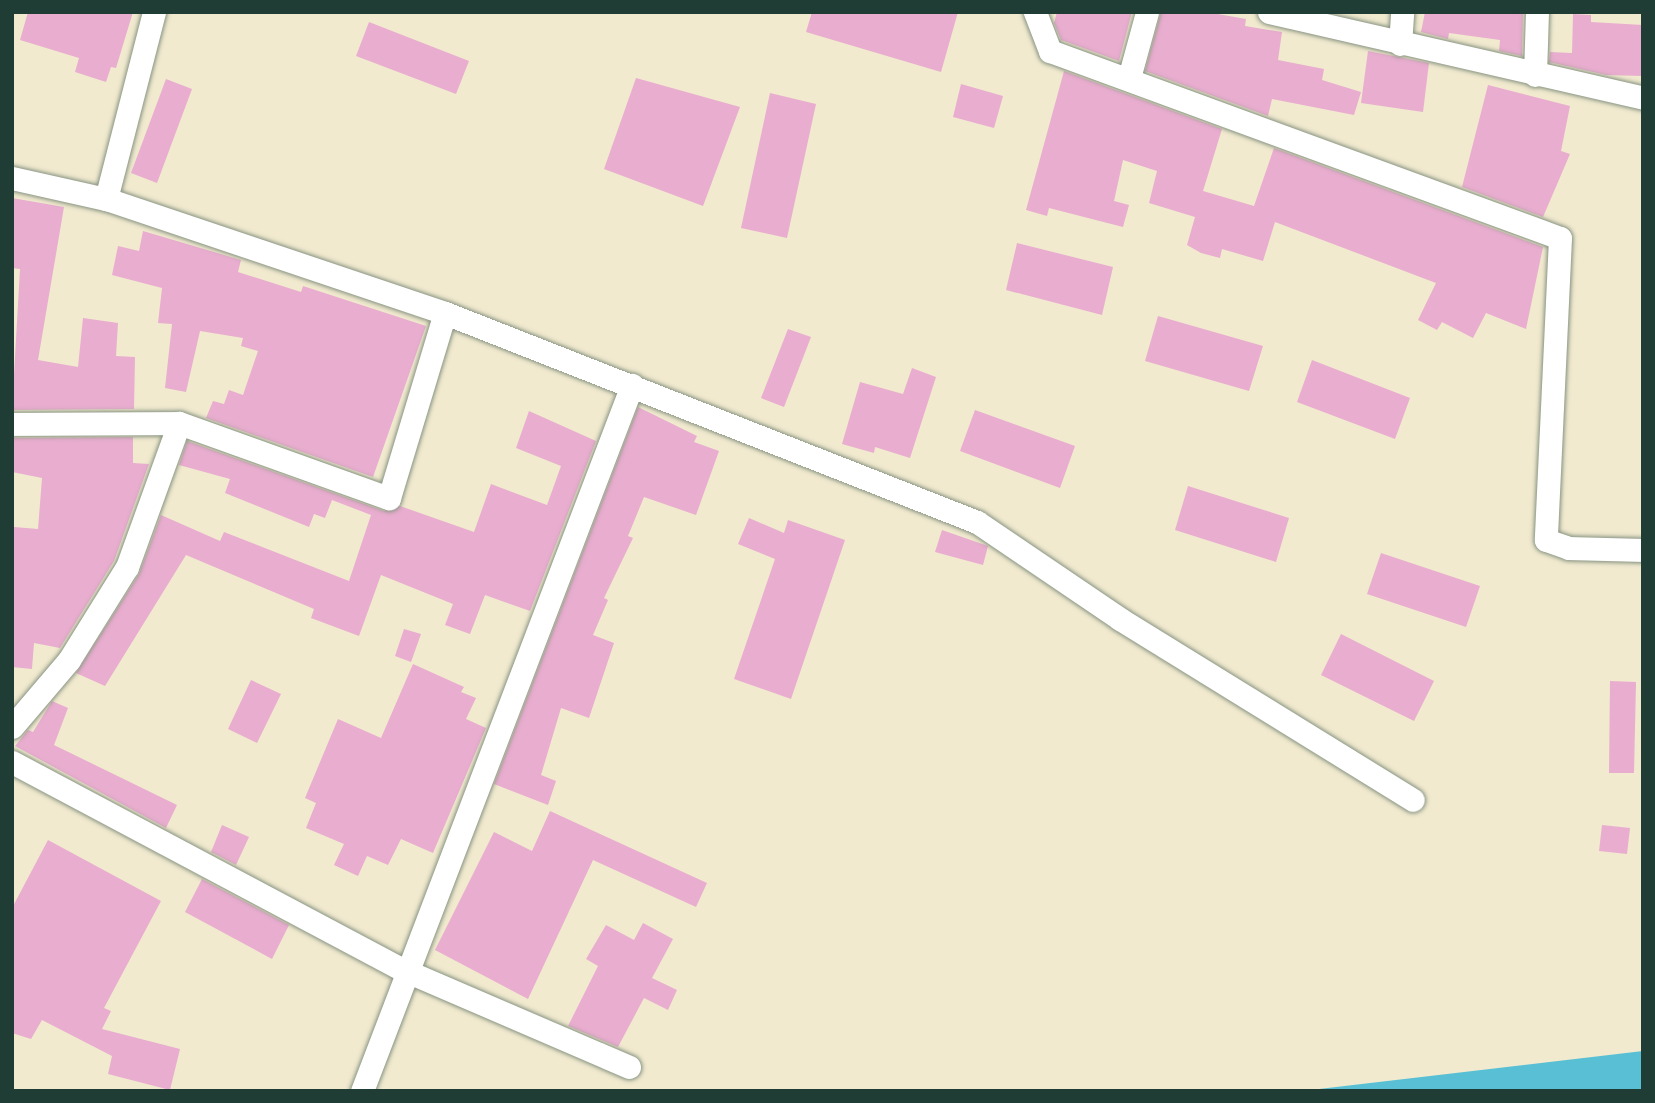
<!DOCTYPE html>
<style>
body{margin:0}
#map{position:relative;width:1655px;height:1103px;overflow:hidden;background:#f1eacf;font-family:Kalam,sans-serif}
div>[style]{position:absolute}
[style*='--x']{left:calc(var(--x)*1px);top:calc(var(--y)*1px);width:calc(var(--w)*1px);rotate:calc(var(--a)*1deg)}
.water>*{inset:0;background:#58bfd5}
.building>*{inset:0;background:#e9adcf}
.roads{filter:drop-shadow(0 0 2px #889482) drop-shadow(0 0 2px #889482)}
.minor>*{height:23px;margin:-11.5px;padding:0 11.5px;transform-origin:11.5px;border-radius:11.5px;background:#fff}
span{translate:-50% -50%;white-space:nowrap;text-align:center;line-height:1.15;-webkit-text-stroke:6px #fcf5e5;paint-order:stroke}
.frame{position:absolute;inset:0;border:14px solid #1f3d34;pointer-events:none}
</style>
<div id="map">
<div class="water">
<div style="clip-path:polygon(1643px 1051px,1643px 1091px,1302px 1091px)"></div>
</div>
<div class="building">
<div style="clip-path:polygon(28px 12px,133px 12px,116px 68px,111px 67px,106px 82px,75px 72px,79px 58px,20px 40px)"></div>
<div style="clip-path:polygon(812px 12px,958px 12px,941px 72px,806px 32px)"></div>
<div style="clip-path:polygon(1057px 12px,1132px 12px,1119px 61px,1061px 40px,1054px 23px)"></div>
<div style="clip-path:polygon(1161px 12px,1212px 13px,1246px 19px,1245px 26px,1282px 32px,1278px 60px,1324px 69px,1322px 80px,1361px 92px,1354px 115px,1272px 99px,1268px 116px,1145px 71px)"></div>
<div style="clip-path:polygon(1425px 12px,1523px 12px,1522px 56px,1499px 51px,1500px 40px,1449px 33px,1448px 39px,1421px 32px)"></div>
<div style="clip-path:polygon(1573px 14px,1591px 15px,1591px 22px,1643px 25px,1643px 76px,1606px 75px,1549px 62px,1550px 52px,1572px 53px)"></div>
<div style="clip-path:polygon(369px 22px,469px 61px,456px 94px,356px 56px)"></div>
<div style="clip-path:polygon(1368px 51px,1429px 63px,1423px 112px,1361px 103px)"></div>
<div style="clip-path:polygon(1064px 71px,1222px 129px,1203px 191px,1254px 206px,1274px 148px,1543px 247px,1526px 329px,1486px 313px,1473px 338px,1442px 322px,1437px 330px,1418px 320px,1436px 283px,1275px 222px,1263px 261px,1222px 249px,1220px 258px,1201px 253px,1187px 245px,1195px 217px,1149px 203px,1157px 171px,1123px 160px,1114px 201px,1129px 205px,1123px 227px,1049px 208px,1047px 216px,1026px 210px)"></div>
<div style="clip-path:polygon(636px 78px,740px 107px,703px 206px,604px 169px)"></div>
<div style="clip-path:polygon(166px 79px,192px 89px,157px 183px,131px 173px)"></div>
<div style="clip-path:polygon(961px 84px,1003px 96px,994px 128px,953px 117px)"></div>
<div style="clip-path:polygon(1488px 85px,1570px 106px,1561px 151px,1570px 154px,1543px 217px,1462px 187px)"></div>
<div style="clip-path:polygon(770px 93px,816px 104px,787px 238px,741px 228px)"></div>
<div style="clip-path:polygon(12px 198px,64px 207px,38px 360px,78px 367px,83px 318px,118px 323px,116px 356px,135px 357px,134px 409px,12px 410px,20px 269px,12px 268px)"></div>
<div style="clip-path:polygon(143px 231px,241px 260px,238px 272px,301px 292px,303px 286px,426px 326px,373px 477px,206px 418px,213px 401px,224px 404px,229px 390px,243px 395px,258px 351px,241px 346px,243px 338px,200px 331px,186px 392px,165px 388px,172px 324px,158px 323px,162px 288px,112px 275px,118px 246px,139px 251px)"></div>
<div style="clip-path:polygon(1017px 243px,1113px 267px,1102px 315px,1006px 290px)"></div>
<div style="clip-path:polygon(1158px 316px,1263px 346px,1249px 391px,1145px 361px)"></div>
<div style="clip-path:polygon(788px 329px,811px 337px,784px 407px,761px 398px)"></div>
<div style="clip-path:polygon(1312px 360px,1410px 398px,1395px 439px,1297px 402px)"></div>
<div style="clip-path:polygon(912px 368px,936px 377px,910px 458px,875px 447px,874px 453px,842px 444px,860px 382px,903px 394px)"></div>
<div style="clip-path:polygon(638px 407px,697px 436px,694px 442px,719px 451px,696px 515px,644px 497px,628px 536px,633px 538px,604px 598px,608px 600px,593px 635px,614px 643px,589px 718px,561px 708px,541px 775px,556px 781px,548px 805px,494px 784px)"></div>
<div style="clip-path:polygon(975px 410px,1075px 446px,1060px 488px,960px 451px)"></div>
<div style="clip-path:polygon(529px 411px,596px 441px,530px 611px,485px 595px,470px 634px,445px 625px,453px 604px,381px 575px,359px 636px,311px 618px,314px 609px,186px 555px,105px 686px,76px 673px,139px 574px,161px 515px,220px 541px,224px 532px,349px 581px,371px 515px,332px 500px,325px 518px,314px 514px,309px 527px,225px 493px,230px 479px,179px 465px,187px 441px,384px 511px,400px 506px,474px 532px,491px 484px,547px 505px,561px 466px,516px 448px)"></div>
<div style="clip-path:polygon(133px 437px,133px 463px,149px 464px,114px 561px,60px 648px,34px 643px,32px 669px,12px 667px,14px 527px,38px 529px,42px 478px,12px 472px,12px 438px)"></div>
<div style="clip-path:polygon(1188px 486px,1289px 518px,1276px 562px,1175px 530px)"></div>
<div style="clip-path:polygon(749px 518px,784px 533px,788px 520px,845px 540px,791px 699px,734px 679px,775px 559px,738px 544px)"></div>
<div style="clip-path:polygon(942px 530px,988px 546px,983px 565px,935px 552px)"></div>
<div style="clip-path:polygon(1381px 553px,1480px 586px,1466px 627px,1367px 594px)"></div>
<div style="clip-path:polygon(404px 629px,421px 634px,411px 662px,395px 656px)"></div>
<div style="clip-path:polygon(1341px 634px,1434px 681px,1414px 721px,1321px 675px)"></div>
<div style="clip-path:polygon(413px 664px,464px 687px,461px 692px,476px 698px,466px 719px,486px 728px,433px 853px,401px 839px,388px 865px,367px 856px,358px 876px,334px 865px,344px 844px,306px 828px,316px 803px,305px 798px,338px 719px,381px 738px)"></div>
<div style="clip-path:polygon(251px 680px,281px 694px,257px 743px,228px 729px)"></div>
<div style="clip-path:polygon(1610px 681px,1636px 682px,1634px 773px,1609px 773px)"></div>
<div style="clip-path:polygon(52px 701px,68px 708px,54px 745px,177px 805px,166px 828px,15px 746px,28px 730px,33px 732px)"></div>
<div style="clip-path:polygon(550px 811px,707px 883px,696px 907px,593px 860px,528px 999px,435px 950px,494px 832px,532px 851px)"></div>
<div style="clip-path:polygon(222px 825px,249px 837px,236px 865px,211px 852px)"></div>
<div style="clip-path:polygon(1602px 825px,1630px 828px,1627px 854px,1599px 851px)"></div>
<div style="clip-path:polygon(48px 840px,161px 901px,104px 1008px,111px 1011px,102px 1029px,180px 1049px,170px 1090px,108px 1074px,112px 1056px,42px 1020px,31px 1039px,12px 1033px,12px 908px)"></div>
<div style="clip-path:polygon(202px 879px,289px 925px,272px 959px,185px 912px)"></div>
<div style="clip-path:polygon(643px 923px,673px 939px,652px 978px,677px 990px,668px 1010px,644px 998px,618px 1047px,568px 1026px,598px 966px,586px 959px,606px 925px,634px 940px)"></div>
</div>
<div class="roads">
<div class="minor">
<div style="--x:1035;--y:12;--w:42;--a:69"></div>
<div style="--x:1050;--y:51;--w:543;--a:20.14"></div>
<div style="--x:1560;--y:238;--w:302;--a:92.7"></div>
<div style="--x:1546;--y:540;--w:24;--a:19"></div>
<div style="--x:1569;--y:548;--w:74;--a:1.5"></div>
<div style="--x:1269;--y:12;--w:384;--a:12.9"></div>
<div style="--x:1400;--y:44;--w:32;--a:-86"></div>
<div style="--x:1535;--y:75;--w:63;--a:-88.2"></div>
<div style="--x:1129;--y:78;--w:68;--a:-74.7"></div>
<div style="--x:12;--y:178;--w:96;--a:12.6"></div>
<div style="--x:445;--y:313;--w:572;--a:21.45"></div>
<div style="--x:977;--y:522;--w:173;--a:34.1"></div>
<div style="--x:1120;--y:619;--w:344;--a:31.7"></div>
<div style="--x:12;--y:424;--w:167;--a:-0.3"></div>
<div style="--x:12;--y:727;--w:88;--a:-49.6"></div>
<div style="--x:69;--y:660;--w:110;--a:-58.1"></div>
<div style="--x:127;--y:567;--w:153;--a:-70.1"></div>
<div style="--x:179;--y:423;--w:223;--a:19.7"></div>
<div style="--x:389;--y:498;--w:193;--a:-73.2"></div>
<div style="--x:445;--y:313;--w:358;--a:-161.4"></div>
<div style="--x:106;--y:199;--w:193;--a:-75.6"></div>
<div style="--x:12;--y:762;--w:444;--a:28"></div>
<div style="--x:404;--y:970;--w:245;--a:23.3"></div>
<div style="--x:362;--y:1091;--w:756;--a:-69.07"></div>
</div>
</div>
<div class="frame"></div>
</div>
